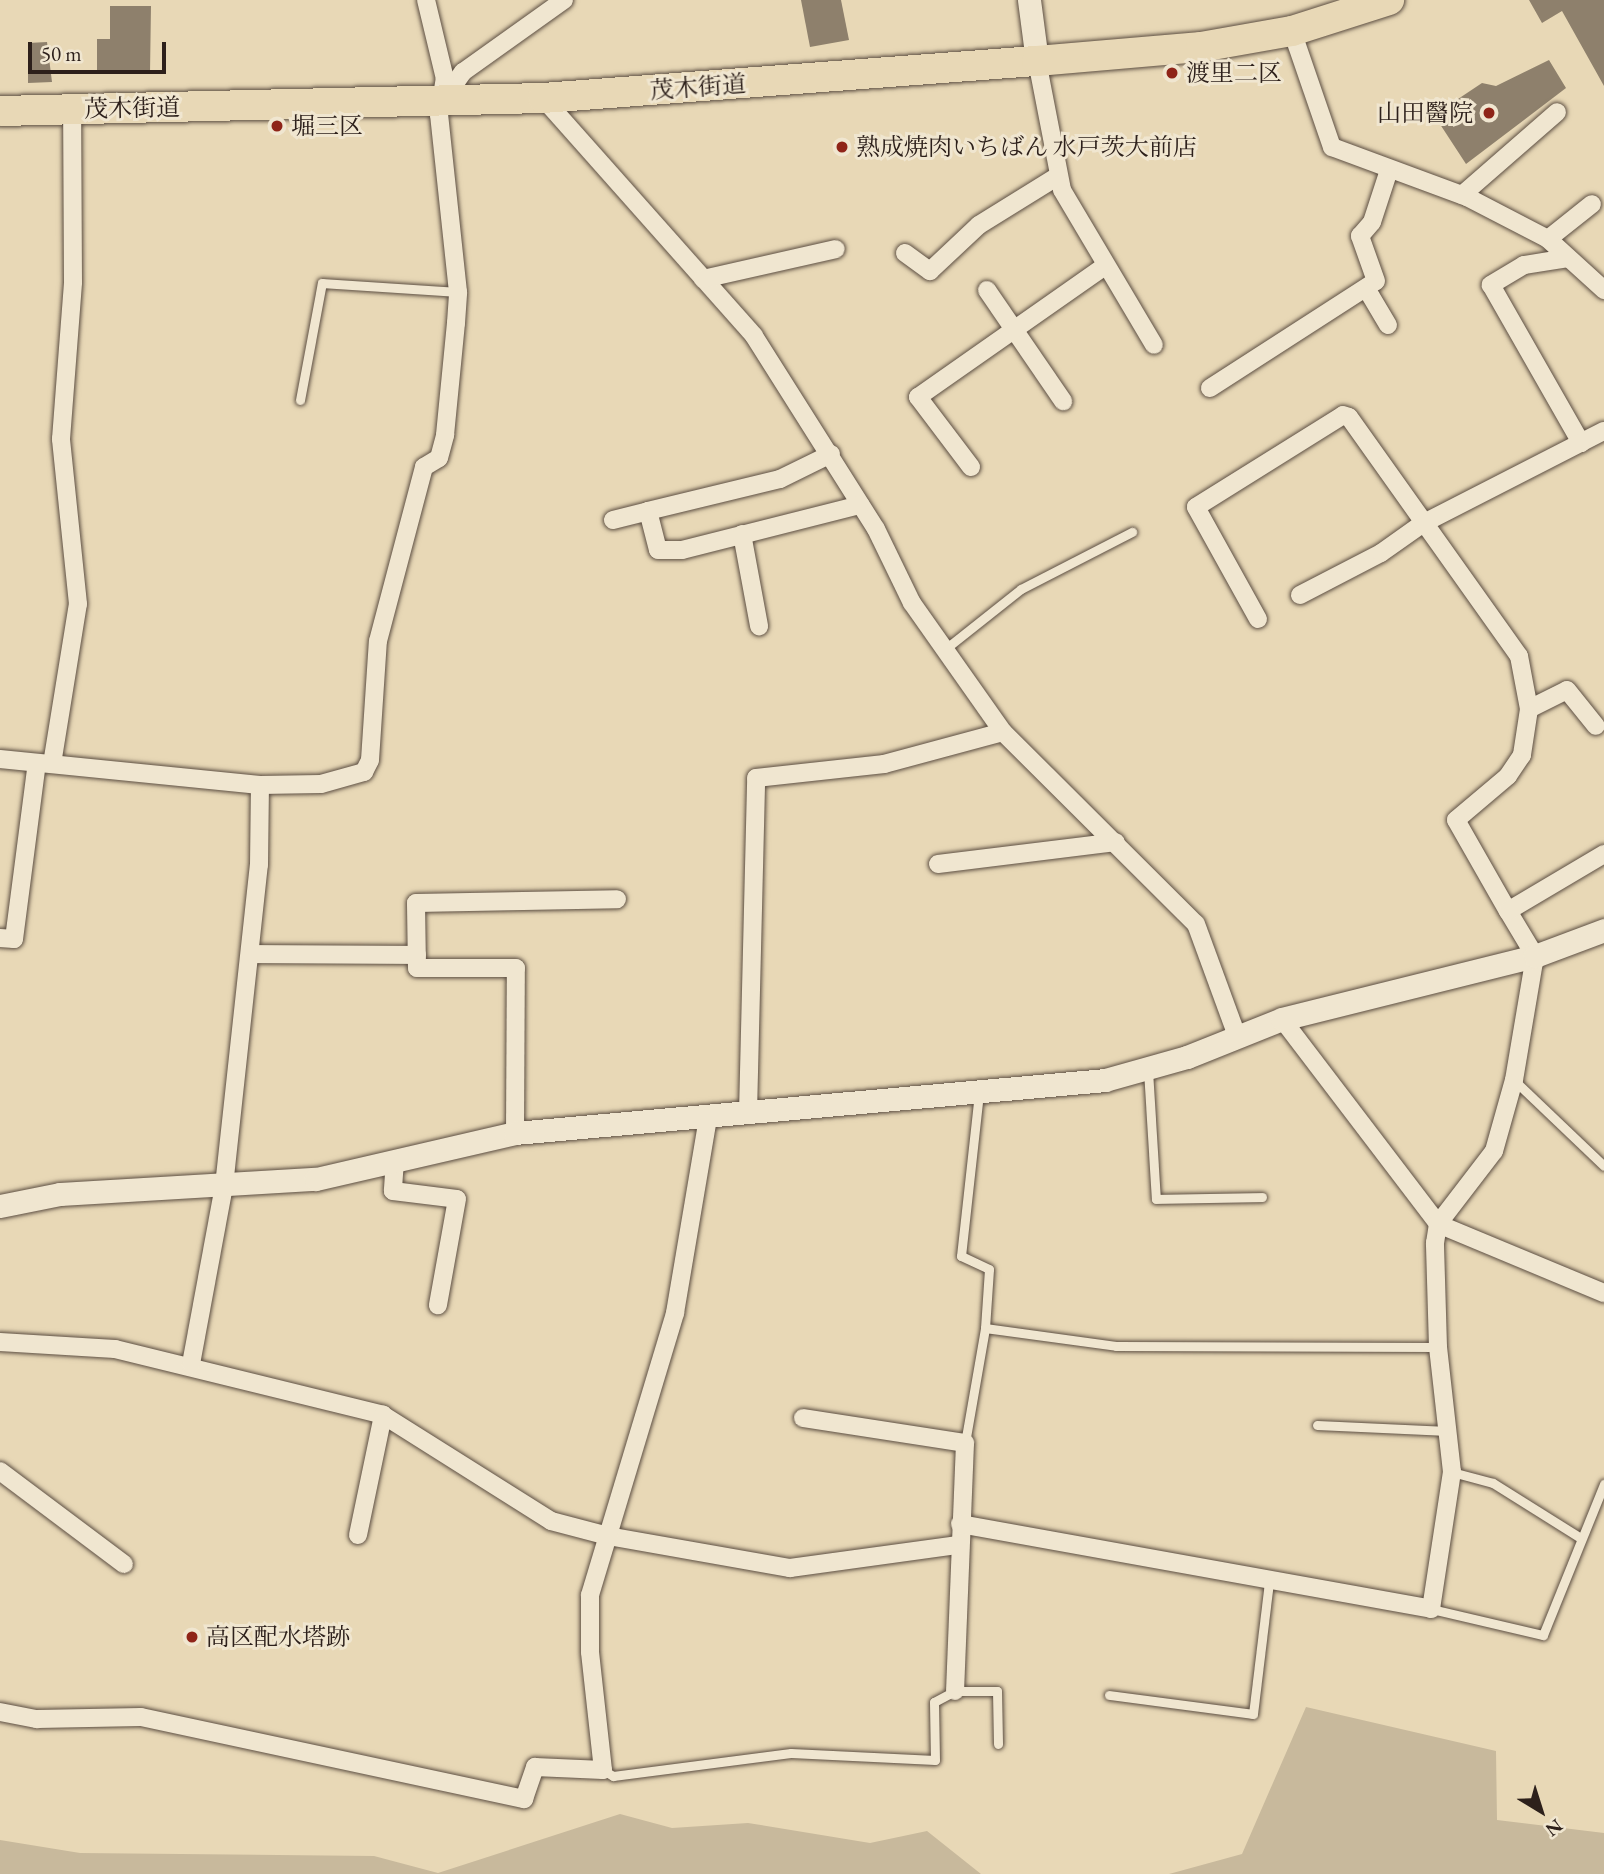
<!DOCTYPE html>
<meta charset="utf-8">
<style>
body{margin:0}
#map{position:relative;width:1604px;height:1874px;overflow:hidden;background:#e8d8b6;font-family:"EB Garamond","Noto Serif JP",serif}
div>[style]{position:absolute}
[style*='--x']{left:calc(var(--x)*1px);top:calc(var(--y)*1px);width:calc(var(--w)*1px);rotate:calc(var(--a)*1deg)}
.green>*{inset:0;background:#c8b99c}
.building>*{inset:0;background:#8e806c}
.roads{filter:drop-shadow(0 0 2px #5c4e42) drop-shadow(0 0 2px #5c4e42)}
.service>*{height:9px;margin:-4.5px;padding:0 4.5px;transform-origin:4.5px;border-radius:4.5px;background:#f0e6d0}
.minor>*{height:18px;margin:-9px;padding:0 9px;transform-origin:9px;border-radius:9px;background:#f0e6d0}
.tertiary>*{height:23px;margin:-11.5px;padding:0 11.5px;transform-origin:11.5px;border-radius:11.5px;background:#f0e6d0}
.trunk>*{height:30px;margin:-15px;padding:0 15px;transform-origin:15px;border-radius:15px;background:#e8d8b6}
.dots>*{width:19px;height:19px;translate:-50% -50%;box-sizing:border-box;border:4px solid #f0e6d0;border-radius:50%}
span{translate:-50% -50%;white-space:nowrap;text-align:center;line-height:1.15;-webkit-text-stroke:6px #f0e6d0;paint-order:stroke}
.poi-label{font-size:24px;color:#2d201b}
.left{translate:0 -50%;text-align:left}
.right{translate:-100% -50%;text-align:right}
.street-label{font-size:24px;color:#2d201b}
.north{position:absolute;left:1506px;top:1776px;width:70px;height:70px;-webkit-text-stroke:5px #f0e6d0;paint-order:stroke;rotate:142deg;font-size:19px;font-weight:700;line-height:28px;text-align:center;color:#2d201b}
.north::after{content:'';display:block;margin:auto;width:24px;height:32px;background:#2d201b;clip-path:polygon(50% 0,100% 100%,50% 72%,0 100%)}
.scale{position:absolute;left:28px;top:42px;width:138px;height:32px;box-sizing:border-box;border:4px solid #2d201b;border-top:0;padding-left:9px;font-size:21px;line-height:24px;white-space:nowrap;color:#2d201b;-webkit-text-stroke:5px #f0e6d0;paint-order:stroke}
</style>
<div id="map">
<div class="green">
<div style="clip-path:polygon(1306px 1707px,1496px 1751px,1497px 1820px,1604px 1833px,1604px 1874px,1169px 1874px,1242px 1854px)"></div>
<div style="clip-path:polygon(620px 1814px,672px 1828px,748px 1823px,870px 1843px,927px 1831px,981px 1874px,0 1874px,0 1840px,80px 1853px,374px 1856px,438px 1873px)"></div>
</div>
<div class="building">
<div style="clip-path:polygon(801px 0,841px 0,849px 40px,810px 47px)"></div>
<div style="clip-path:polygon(1529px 0,1604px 0,1604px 86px,1562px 11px,1542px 23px)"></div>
<div style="clip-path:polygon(110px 6px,151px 6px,150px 73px,97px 74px,97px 39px,110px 39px)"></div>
<div style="clip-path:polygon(47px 42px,52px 82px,28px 83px,28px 43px)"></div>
<div style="clip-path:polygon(1549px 60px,1566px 88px,1466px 164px,1434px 115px,1482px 83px,1496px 86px)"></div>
</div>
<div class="roads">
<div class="service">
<div style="--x:300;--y:400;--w:119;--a:-79.4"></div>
<div style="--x:322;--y:283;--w:136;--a:3.8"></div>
<div style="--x:944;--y:650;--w:98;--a:-38.4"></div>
<div style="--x:1021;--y:589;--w:125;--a:-27.2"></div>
<div style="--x:1148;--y:1070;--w:129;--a:86.5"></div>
<div style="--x:1156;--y:1199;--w:106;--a:-1.1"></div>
<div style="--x:1514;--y:1080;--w:124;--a:43.7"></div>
<div style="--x:985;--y:1328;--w:132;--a:7.8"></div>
<div style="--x:1116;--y:1346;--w:322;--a:0.2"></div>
<div style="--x:1317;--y:1425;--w:131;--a:2.6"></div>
<div style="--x:965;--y:1443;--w:117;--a:-80.1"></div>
<div style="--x:985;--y:1328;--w:59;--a:-86.1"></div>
<div style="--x:989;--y:1269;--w:31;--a:-155"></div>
<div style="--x:961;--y:1256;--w:164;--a:-83.7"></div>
<div style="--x:1452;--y:1472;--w:42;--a:15"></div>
<div style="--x:1493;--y:1483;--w:102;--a:32.1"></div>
<div style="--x:1431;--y:1609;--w:115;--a:13.1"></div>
<div style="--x:1543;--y:1635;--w:163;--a:-68"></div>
<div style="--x:1109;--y:1695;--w:145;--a:7.5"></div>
<div style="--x:1253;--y:1714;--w:134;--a:-83.1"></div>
<div style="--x:603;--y:1770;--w:12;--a:31"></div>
<div style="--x:613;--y:1776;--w:179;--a:-7.4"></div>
<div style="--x:791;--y:1753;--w:144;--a:2.8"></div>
<div style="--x:935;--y:1760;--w:58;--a:-91"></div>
<div style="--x:934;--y:1702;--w:24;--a:-28"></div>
<div style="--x:955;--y:1691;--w:42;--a:0"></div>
<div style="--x:997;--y:1691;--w:53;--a:88.9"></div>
</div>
<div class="minor">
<div style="--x:1292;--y:31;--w:123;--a:71"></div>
<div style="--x:1332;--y:147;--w:144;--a:20.3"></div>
<div style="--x:1467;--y:197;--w:91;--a:27.4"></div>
<div style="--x:1548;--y:239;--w:76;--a:42.3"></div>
<div style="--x:1037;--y:61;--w:131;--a:79"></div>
<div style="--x:1062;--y:190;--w:180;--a:59.3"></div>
<div style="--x:543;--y:98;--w:318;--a:48.4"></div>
<div style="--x:754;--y:336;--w:228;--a:57.7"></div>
<div style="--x:876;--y:529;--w:82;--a:64.1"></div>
<div style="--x:912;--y:603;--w:158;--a:54.8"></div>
<div style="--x:1003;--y:732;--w:272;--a:44.9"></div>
<div style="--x:1196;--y:924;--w:119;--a:69.9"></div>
<div style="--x:444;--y:99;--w:33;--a:-55"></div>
<div style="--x:463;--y:72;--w:124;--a:-35.5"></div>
<div style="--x:1462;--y:195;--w:126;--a:-41.1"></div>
<div style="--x:1548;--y:239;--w:56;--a:-38.5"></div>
<div style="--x:905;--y:253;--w:31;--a:36"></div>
<div style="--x:930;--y:271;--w:67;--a:-43.2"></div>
<div style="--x:979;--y:225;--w:93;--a:-31.8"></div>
<div style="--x:1568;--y:258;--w:45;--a:171"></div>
<div style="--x:1524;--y:265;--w:39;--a:149"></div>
<div style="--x:1491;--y:285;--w:182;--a:60.3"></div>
<div style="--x:703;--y:279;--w:136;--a:-12.7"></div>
<div style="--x:1366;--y:288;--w:43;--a:59.3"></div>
<div style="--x:987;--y:290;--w:135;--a:55.6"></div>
<div style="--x:1210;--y:388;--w:197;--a:-32.8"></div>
<div style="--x:1376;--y:281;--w:48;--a:-109.6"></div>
<div style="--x:1360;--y:236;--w:18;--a:-49"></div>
<div style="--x:1372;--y:222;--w:55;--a:-71.9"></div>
<div style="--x:831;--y:454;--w:57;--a:153.9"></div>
<div style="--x:780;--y:479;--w:136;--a:166.4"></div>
<div style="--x:648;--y:511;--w:40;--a:75.6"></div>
<div style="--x:658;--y:550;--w:24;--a:0"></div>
<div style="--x:682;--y:550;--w:184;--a:-14.2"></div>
<div style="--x:971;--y:467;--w:88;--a:-127.1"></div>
<div style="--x:918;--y:397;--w:228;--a:-35"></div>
<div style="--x:613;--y:520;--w:36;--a:-14"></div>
<div style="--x:742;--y:534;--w:94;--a:79.5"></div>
<div style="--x:1300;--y:595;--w:91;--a:-27.4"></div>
<div style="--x:1381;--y:553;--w:50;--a:-35.3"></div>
<div style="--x:1422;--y:524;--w:204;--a:-27.1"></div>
<div style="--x:1258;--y:619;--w:128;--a:-119"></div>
<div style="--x:1196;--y:507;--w:173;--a:-32"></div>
<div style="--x:1343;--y:415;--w:6;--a:18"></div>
<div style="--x:1349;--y:417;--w:293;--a:54.6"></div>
<div style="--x:1519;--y:656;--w:54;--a:79.3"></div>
<div style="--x:1529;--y:709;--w:47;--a:98.7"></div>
<div style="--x:1522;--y:755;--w:25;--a:124"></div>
<div style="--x:1508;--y:776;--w:68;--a:139.8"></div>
<div style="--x:1456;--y:820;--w:105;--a:60.3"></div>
<div style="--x:1529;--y:709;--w:42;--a:-26.6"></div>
<div style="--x:1567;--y:690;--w:46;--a:51.1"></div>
<div style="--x:0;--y:759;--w:261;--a:5.7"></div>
<div style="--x:260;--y:785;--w:61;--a:-0.9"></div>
<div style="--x:321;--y:784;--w:45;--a:-15.6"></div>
<div style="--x:364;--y:772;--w:13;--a:-63"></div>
<div style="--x:370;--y:760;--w:119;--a:-86.2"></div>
<div style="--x:378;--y:641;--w:180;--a:-75.2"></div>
<div style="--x:424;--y:467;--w:17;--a:-31"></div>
<div style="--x:439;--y:458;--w:24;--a:-75"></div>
<div style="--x:445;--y:435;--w:113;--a:-84.4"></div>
<div style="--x:456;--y:323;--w:31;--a:-86"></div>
<div style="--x:458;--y:292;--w:178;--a:-96.1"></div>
<div style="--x:439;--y:115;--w:36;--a:-81"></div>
<div style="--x:445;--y:79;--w:81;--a:-103.5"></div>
<div style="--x:52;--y:764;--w:162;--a:-80.8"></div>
<div style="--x:78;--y:604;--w:166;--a:-95.9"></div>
<div style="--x:61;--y:439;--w:157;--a:-85.6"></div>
<div style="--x:73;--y:282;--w:173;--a:-90.3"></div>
<div style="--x:938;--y:864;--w:179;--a:-7"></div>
<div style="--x:0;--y:938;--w:14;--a:4"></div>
<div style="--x:14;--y:939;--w:177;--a:-82.6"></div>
<div style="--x:251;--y:954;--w:166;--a:0.3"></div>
<div style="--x:1282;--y:1019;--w:258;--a:52.7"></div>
<div style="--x:1438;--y:1224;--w:180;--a:22.6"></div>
<div style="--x:748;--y:1113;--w:335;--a:-88.6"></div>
<div style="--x:756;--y:778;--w:129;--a:-6.2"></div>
<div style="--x:884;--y:764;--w:123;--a:-15.1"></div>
<div style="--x:515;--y:1133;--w:165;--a:-89.7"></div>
<div style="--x:516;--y:968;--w:99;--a:180"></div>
<div style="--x:417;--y:968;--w:65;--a:-90.9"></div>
<div style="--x:416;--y:903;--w:201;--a:-1.1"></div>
<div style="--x:395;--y:1160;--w:31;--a:94"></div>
<div style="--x:393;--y:1191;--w:64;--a:7.1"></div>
<div style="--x:457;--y:1199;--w:108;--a:100.2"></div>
<div style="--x:0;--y:1342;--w:115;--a:3.5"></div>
<div style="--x:115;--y:1349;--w:276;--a:13.8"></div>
<div style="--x:383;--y:1415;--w:199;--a:32.2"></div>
<div style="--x:551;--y:1521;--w:59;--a:14.7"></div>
<div style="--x:608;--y:1536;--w:185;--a:10"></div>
<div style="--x:790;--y:1568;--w:170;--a:-7.8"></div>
<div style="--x:191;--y:1364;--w:181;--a:-79.5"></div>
<div style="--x:224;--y:1186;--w:323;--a:-83.8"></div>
<div style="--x:259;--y:865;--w:80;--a:-89.3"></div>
<div style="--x:803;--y:1418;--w:164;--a:8.8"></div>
<div style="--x:965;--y:1443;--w:248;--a:92.3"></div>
<div style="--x:0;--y:1471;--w:155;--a:36.9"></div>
<div style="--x:960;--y:1524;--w:479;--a:10.2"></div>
<div style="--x:1431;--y:1609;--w:139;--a:-81.3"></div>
<div style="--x:1452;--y:1472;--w:126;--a:-96.4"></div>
<div style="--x:1438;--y:1347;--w:104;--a:-91.7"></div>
<div style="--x:1435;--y:1243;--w:19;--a:-81"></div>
<div style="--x:1438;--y:1224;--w:92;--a:-52.5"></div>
<div style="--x:1494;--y:1151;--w:74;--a:-74.3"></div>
<div style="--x:1514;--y:1080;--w:126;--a:-80.4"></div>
<div style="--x:1535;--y:956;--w:52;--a:-121"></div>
<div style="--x:1508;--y:911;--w:112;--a:-30.7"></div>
<div style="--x:358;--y:1535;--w:123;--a:-78.2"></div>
<div style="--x:0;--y:1712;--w:38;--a:11"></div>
<div style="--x:37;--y:1719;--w:104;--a:-1.1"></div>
<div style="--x:141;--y:1717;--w:392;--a:12.1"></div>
<div style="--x:524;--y:1799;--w:34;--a:-71"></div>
<div style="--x:535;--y:1767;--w:68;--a:2.5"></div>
<div style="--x:603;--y:1770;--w:119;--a:-96.3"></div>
<div style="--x:590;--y:1652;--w:57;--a:-90"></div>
<div style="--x:590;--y:1595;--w:295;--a:-73.2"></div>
<div style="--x:675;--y:1313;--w:198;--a:-80.4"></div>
</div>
<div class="tertiary">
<div style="--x:1029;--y:0;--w:62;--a:82.5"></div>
<div style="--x:0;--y:1206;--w:61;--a:-11.3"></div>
<div style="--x:60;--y:1194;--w:256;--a:-3.4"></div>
<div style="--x:316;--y:1179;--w:204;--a:-13"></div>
<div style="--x:515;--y:1133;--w:592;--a:-5.13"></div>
<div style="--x:1105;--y:1080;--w:85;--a:-15.7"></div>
<div style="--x:1187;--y:1057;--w:102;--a:-21.8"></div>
<div style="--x:1282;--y:1019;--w:261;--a:-14"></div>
<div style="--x:1535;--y:956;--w:74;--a:-20.6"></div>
</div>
<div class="trunk">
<div style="--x:0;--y:111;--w:543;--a:-1.37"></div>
<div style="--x:543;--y:98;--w:495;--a:-4.3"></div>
<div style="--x:1037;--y:61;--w:165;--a:-4.9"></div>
<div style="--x:1201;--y:47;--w:92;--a:-10"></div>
<div style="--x:1292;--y:31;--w:102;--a:-17.7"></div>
</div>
</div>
<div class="dots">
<div style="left:1172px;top:73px;background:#8f2418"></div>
<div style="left:1489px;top:113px;background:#8f2418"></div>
<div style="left:277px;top:126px;background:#8f2418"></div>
<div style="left:842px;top:147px;background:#8f2418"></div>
<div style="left:192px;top:1637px;background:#8f2418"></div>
</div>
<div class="poi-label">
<span class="left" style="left:1186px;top:73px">渡里二区</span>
<span class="right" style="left:1473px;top:113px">山田醫院</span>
<span class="left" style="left:291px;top:126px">堀三区</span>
<span class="left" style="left:856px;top:147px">熟成焼肉いちばん 水戸茨大前店</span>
<span class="left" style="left:206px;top:1637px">高区配水塔跡</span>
</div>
<div class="street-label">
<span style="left:698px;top:87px;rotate:-4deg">茂木街道</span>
<span style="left:132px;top:108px;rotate:-1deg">茂木街道</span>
</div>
<div class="north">N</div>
<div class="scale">50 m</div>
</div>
